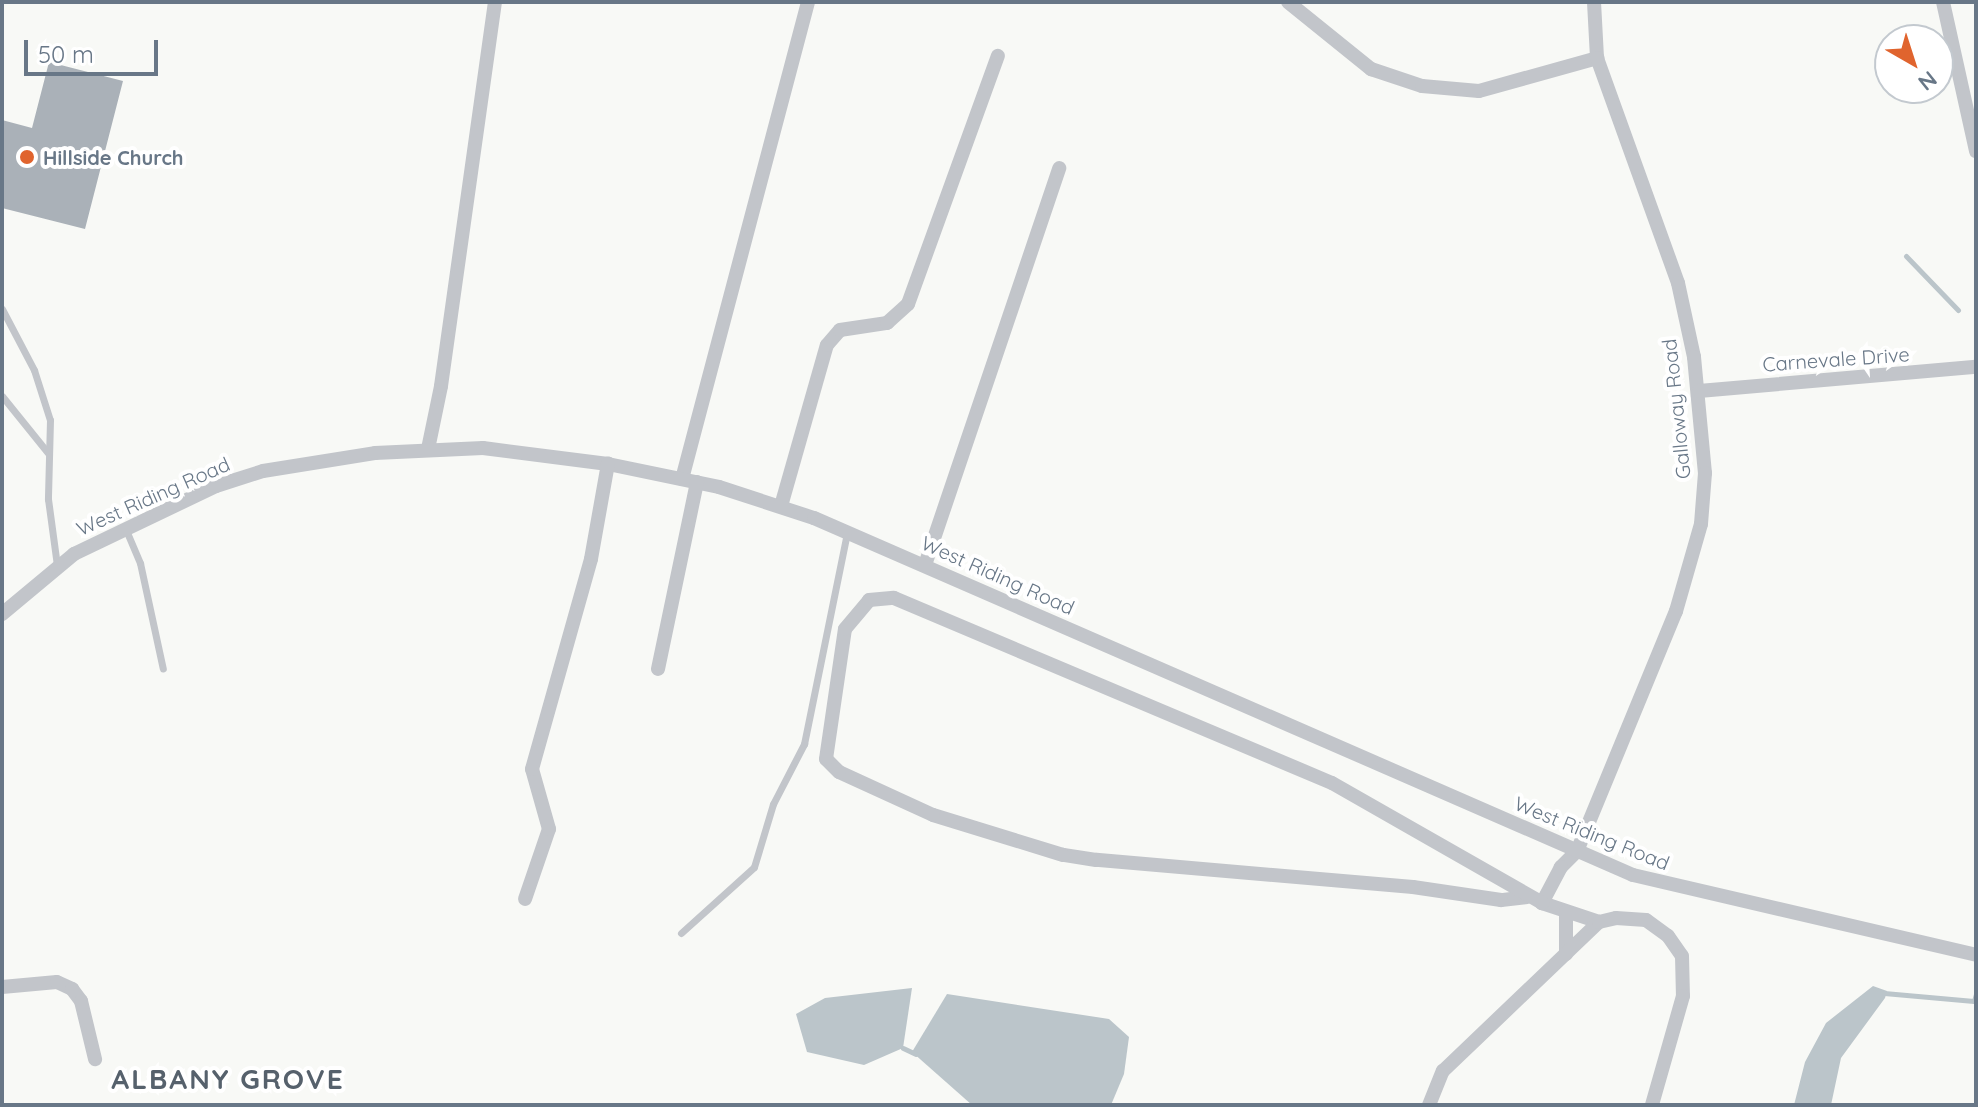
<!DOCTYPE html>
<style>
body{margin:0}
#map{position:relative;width:1978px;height:1107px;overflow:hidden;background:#f8f9f6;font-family:Quicksand,sans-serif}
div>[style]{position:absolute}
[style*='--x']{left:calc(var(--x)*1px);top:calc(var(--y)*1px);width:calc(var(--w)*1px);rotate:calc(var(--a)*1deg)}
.water>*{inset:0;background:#bbc5ca}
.stream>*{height:5px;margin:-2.5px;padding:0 2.5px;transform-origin:2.5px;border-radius:2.5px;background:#bbc5ca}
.building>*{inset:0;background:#aab1b8}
.lane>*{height:7px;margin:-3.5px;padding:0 3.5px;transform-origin:3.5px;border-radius:3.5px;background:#c2c5ca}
.street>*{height:14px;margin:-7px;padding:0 7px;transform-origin:7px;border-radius:7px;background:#c2c5ca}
.dots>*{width:22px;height:22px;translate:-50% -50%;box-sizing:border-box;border:4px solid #fff;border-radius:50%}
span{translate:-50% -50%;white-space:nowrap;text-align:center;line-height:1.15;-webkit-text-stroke:8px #fff;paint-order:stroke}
.poi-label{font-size:20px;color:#687787;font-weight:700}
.left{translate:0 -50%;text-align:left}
.street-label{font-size:20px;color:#687787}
.district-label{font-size:28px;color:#56616c;font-weight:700;letter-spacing:2px}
.frame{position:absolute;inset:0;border:4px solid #687787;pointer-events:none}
.north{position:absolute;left:1874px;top:24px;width:80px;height:80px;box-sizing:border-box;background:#fff;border:2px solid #c3c9cf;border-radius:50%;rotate:141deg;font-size:22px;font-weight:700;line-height:32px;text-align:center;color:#687787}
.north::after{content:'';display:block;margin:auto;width:28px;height:36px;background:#e0642e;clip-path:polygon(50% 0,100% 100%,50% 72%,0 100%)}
.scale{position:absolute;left:24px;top:40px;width:134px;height:36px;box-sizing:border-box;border:4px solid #687787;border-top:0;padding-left:10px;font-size:24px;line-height:28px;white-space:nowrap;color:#687787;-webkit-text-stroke:6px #fff;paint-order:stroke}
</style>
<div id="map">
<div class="water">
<div style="clip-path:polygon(1873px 986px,1887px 991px,1885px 998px,1841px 1058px,1831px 1105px,1794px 1105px,1805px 1062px,1826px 1023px)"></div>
<div style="clip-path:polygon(912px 988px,903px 1048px,864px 1065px,807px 1052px,796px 1014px,825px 998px)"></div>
<div style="clip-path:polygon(947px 994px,1109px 1019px,1129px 1037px,1124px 1074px,1111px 1105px,972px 1105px,912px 1052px)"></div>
</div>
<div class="stream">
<div style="--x:1906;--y:256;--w:75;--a:46.1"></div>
<div style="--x:1884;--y:993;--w:90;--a:5.1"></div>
<div style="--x:1974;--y:1001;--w:7;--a:-74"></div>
<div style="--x:903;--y:1048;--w:14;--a:25"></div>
</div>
<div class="building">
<div style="clip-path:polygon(49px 62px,123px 81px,85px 229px,2px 208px,2px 120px,32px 128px)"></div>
</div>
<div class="lane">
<div style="--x:2;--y:309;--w:69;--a:62.3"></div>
<div style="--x:34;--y:370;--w:52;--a:72.3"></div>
<div style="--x:50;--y:420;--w:79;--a:91.5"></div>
<div style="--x:48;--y:499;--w:68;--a:82.3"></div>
<div style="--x:2;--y:396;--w:73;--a:51.1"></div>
<div style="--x:126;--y:530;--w:36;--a:67"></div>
<div style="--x:140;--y:563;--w:108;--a:77.8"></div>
<div style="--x:681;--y:933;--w:98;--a:-42.1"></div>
<div style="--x:754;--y:867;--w:66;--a:-73.2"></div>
<div style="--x:773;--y:804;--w:68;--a:-62.7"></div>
<div style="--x:804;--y:744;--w:216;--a:-78.5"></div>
</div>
<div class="street">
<div style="--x:1288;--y:2;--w:107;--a:38.9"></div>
<div style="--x:1371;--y:69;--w:54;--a:18.4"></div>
<div style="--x:1422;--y:86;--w:57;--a:5"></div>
<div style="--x:1479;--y:91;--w:123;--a:-15.6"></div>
<div style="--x:1594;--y:2;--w:56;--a:86.9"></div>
<div style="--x:1597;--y:58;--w:239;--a:70.2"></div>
<div style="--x:1678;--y:283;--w:76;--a:77.8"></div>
<div style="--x:1694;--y:357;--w:117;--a:84.6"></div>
<div style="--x:1705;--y:473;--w:51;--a:94.5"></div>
<div style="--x:1701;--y:524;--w:91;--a:106"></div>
<div style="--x:1676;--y:611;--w:260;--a:112.4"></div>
<div style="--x:1577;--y:851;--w:23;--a:135"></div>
<div style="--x:1561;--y:867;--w:41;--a:117.8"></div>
<div style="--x:1542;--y:903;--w:60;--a:18.4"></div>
<div style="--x:1943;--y:2;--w:153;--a:77.5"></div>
<div style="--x:1699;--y:391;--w:278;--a:-5"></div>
<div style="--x:428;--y:449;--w:64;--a:-78.3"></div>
<div style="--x:441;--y:386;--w:388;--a:-82"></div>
<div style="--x:682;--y:479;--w:493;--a:-75.2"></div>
<div style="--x:781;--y:506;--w:167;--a:-74.1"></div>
<div style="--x:827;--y:345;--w:20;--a:-49"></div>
<div style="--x:840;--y:330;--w:48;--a:-8.5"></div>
<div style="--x:887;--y:323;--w:28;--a:-42"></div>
<div style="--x:908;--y:304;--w:264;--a:-70.1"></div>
<div style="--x:925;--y:565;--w:419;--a:-71.3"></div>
<div style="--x:2;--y:614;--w:94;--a:-39.8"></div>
<div style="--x:74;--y:554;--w:157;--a:-25.6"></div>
<div style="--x:216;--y:486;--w:49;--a:-17.7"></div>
<div style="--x:263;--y:471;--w:113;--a:-9.1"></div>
<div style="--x:375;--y:453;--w:108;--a:-2.7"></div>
<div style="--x:483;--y:448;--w:126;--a:7.3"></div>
<div style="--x:608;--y:464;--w:113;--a:11.7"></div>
<div style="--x:719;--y:487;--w:100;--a:18.1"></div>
<div style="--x:814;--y:518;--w:893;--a:23.55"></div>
<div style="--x:1633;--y:875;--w:352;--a:13.1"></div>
<div style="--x:658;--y:669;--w:191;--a:-78.2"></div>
<div style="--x:1527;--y:897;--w:26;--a:173"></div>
<div style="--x:1501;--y:900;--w:89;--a:-171.6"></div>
<div style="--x:1413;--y:887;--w:318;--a:-175.1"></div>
<div style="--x:1096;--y:860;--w:33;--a:-171"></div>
<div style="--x:1063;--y:855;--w:136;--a:-162.9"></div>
<div style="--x:933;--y:815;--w:103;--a:-155.4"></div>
<div style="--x:839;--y:772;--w:18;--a:-135"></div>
<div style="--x:826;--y:759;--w:131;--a:-81.7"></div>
<div style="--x:845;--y:629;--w:38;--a:-50"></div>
<div style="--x:869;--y:600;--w:25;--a:-5"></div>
<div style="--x:894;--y:598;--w:475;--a:22.9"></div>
<div style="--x:1332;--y:783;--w:242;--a:29.7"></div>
<div style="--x:525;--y:899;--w:74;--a:-71.1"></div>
<div style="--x:549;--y:829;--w:62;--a:-105.8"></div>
<div style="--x:532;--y:769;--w:218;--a:-74.3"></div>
<div style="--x:591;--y:559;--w:97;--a:-79.9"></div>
<div style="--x:1566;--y:954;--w:42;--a:-90"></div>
<div style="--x:2;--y:987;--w:55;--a:-5.2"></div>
<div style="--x:57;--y:982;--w:17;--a:25"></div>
<div style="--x:72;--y:989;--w:15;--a:53"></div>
<div style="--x:81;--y:1001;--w:60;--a:76.4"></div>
<div style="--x:1429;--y:1105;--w:37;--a:-68"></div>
<div style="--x:1443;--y:1071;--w:216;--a:-43.7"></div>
<div style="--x:1599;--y:922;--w:17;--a:-13"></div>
<div style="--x:1616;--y:918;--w:30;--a:4"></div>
<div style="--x:1646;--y:920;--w:27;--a:36"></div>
<div style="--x:1668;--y:936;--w:24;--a:55"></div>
<div style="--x:1682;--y:956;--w:40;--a:88.6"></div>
<div style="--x:1683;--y:996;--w:113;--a:105.9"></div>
</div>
<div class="dots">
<div style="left:27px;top:157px;background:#e0642e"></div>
</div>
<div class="poi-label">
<span class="left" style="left:43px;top:157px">Hillside Church</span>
</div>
<div class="street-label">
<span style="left:1836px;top:359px;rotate:-4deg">Carnevale Drive</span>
<span style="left:1676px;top:409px;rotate:-96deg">Galloway Road</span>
<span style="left:153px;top:496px;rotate:-24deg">West Riding Road</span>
<span style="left:998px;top:575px;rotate:24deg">West Riding Road</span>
<span style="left:1592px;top:833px;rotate:22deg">West Riding Road</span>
</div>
<div class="district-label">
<span style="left:228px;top:1079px">ALBANY GROVE</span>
</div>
<div class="frame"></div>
<div class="north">N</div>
<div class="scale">50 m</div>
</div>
